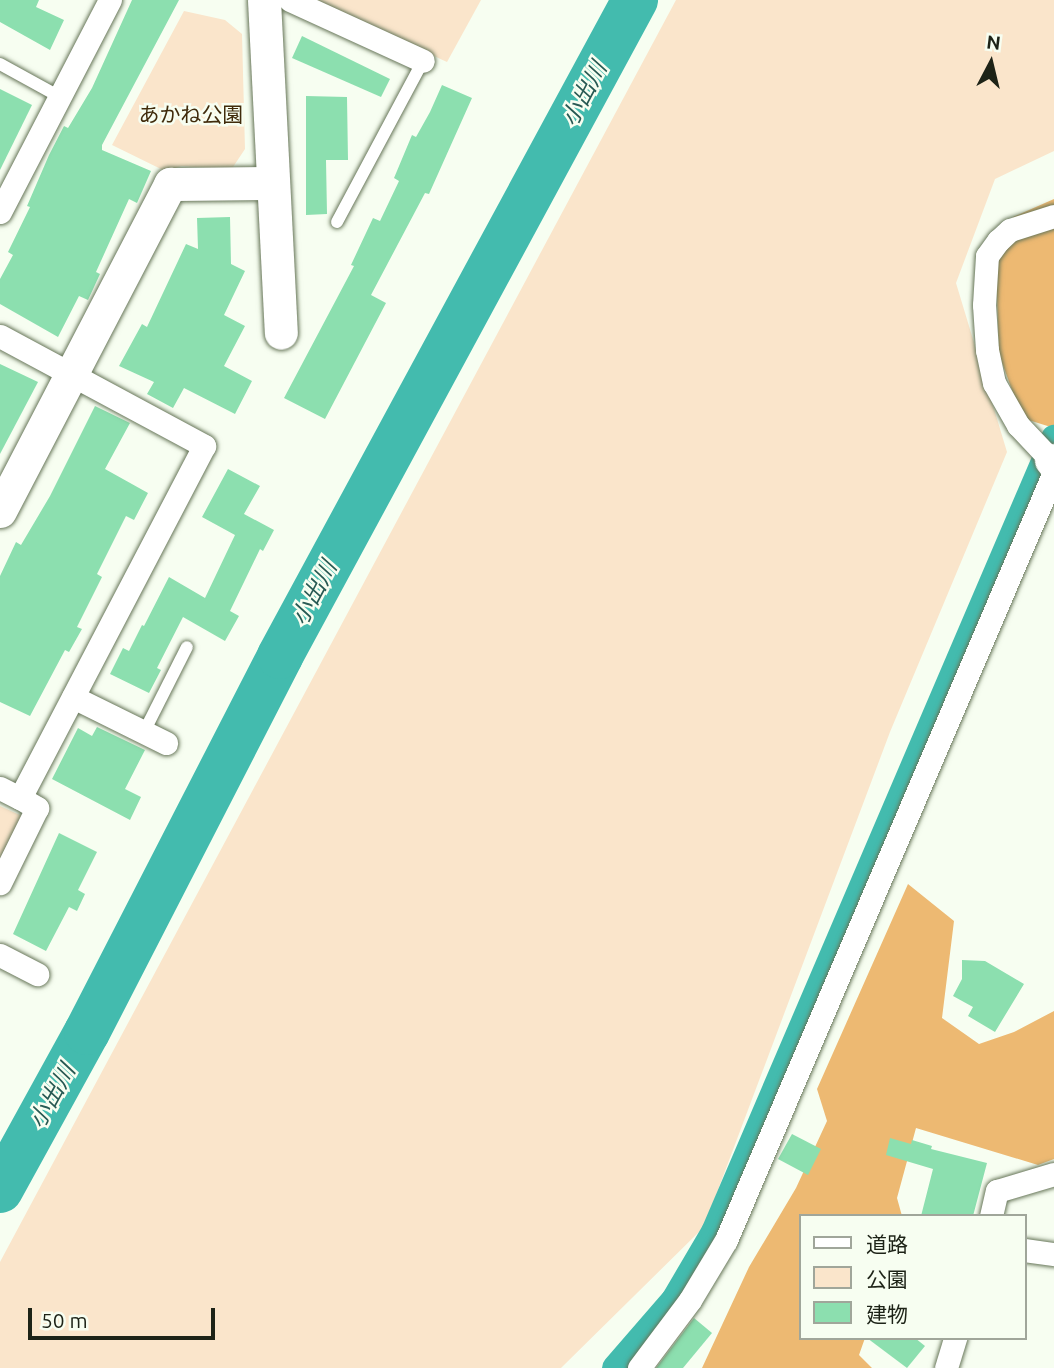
<!DOCTYPE html>
<meta charset="utf-8">
<style>
body{margin:0}
#map{position:relative;width:1054px;height:1368px;overflow:hidden;background:#f7fef1;font-family:Ubuntu,"Noto Sans JP",sans-serif}
div>[style]{position:absolute}
[style*='--x']{left:calc(var(--x)*1px);top:calc(var(--y)*1px);width:calc(var(--w)*1px);rotate:calc(var(--a)*1deg)}
.green>*{inset:0;background:#fae5cb}
.forest>*{inset:0;background:#edb972}
.canal>*{height:26px;margin:-13px;padding:0 13px;transform-origin:13px;border-radius:13px;background:#43bbae}
.river>*{height:46px;margin:-23px;padding:0 23px;transform-origin:23px;border-radius:23px;background:#43bbae}
.building>*{inset:0;background:#8cdfaf}
.roads{filter:drop-shadow(0 0 2px #677659) drop-shadow(0 0 2px #677659)}
.lane>*{height:12px;margin:-6px;padding:0 6px;transform-origin:6px;border-radius:6px;background:#fff}
.street>*{height:23px;margin:-11.5px;padding:0 11.5px;transform-origin:11.5px;border-radius:11.5px;background:#fff}
.secondary>*{height:33px;margin:-16.5px;padding:0 16.5px;transform-origin:16.5px;border-radius:16.5px;background:#fff}
span{translate:-50% -50%;white-space:nowrap;text-align:center;line-height:1.15;-webkit-text-stroke:5px #f7fef1;paint-order:stroke}
.park-label{font-size:21px;color:#402b0b}
.water-label{font-size:23px;color:#275953;font-style:italic}
.legend{position:absolute;left:799px;top:1214px;width:228px;height:126px;box-sizing:border-box;background:#f7fef1;border:2px solid #a0a69a;margin:0;padding:9px 12px;list-style:none;font-size:21px;color:#1d2317}
.legend li{display:flex;align-items:center;gap:14px;height:35px}
.legend b{width:35px;border:2px solid #a0a69a}
.north{position:absolute;left:956px;top:28px;width:70px;height:70px;-webkit-text-stroke:5px #f7fef1;paint-order:stroke;rotate:7deg;font-size:19px;font-weight:700;line-height:28px;text-align:center;color:#1d2317}
.north::after{content:'';display:block;margin:auto;width:24px;height:32px;background:#1d2317;clip-path:polygon(50% 0,100% 100%,50% 72%,0 100%)}
.scale{position:absolute;left:28px;top:1308px;width:187px;height:32px;box-sizing:border-box;border:4px solid #1d2317;border-top:0;padding-left:9px;font-size:21px;line-height:24px;white-space:nowrap;color:#1d2317;-webkit-text-stroke:5px #f7fef1;paint-order:stroke}
</style>
<div id="map">
<div class="green">
<div style="clip-path:polygon(312px 0,481px 0,447px 62px)"></div>
<div style="clip-path:polygon(676px 0,1054px 0,1054px 151px,995px 179px,956px 283px,1007px 452px,890px 732px,704px 1227px,561px 1368px,0 1368px,0 1262px)"></div>
<div style="clip-path:polygon(184px 11px,225px 20px,242px 34px,245px 149px,231px 170px,182px 166px,165px 171px,112px 145px)"></div>
<div style="clip-path:polygon(0 806px,22px 816px,0 859px)"></div>
</div>
<div class="forest">
<div style="clip-path:polygon(1054px 199px,1054px 428px,1022px 418px,999px 354px,996px 268px,1013px 217px)"></div>
<div style="clip-path:polygon(908px 884px,954px 921px,942px 1018px,979px 1044px,1014px 1032px,1054px 1011px,1054px 1159px,1038px 1165px,916px 1128px,897px 1198px,902px 1216px,800px 1216px,800px 1338px,865px 1338px,859px 1355px,872px 1368px,702px 1368px,749px 1267px,796px 1188px,827px 1121px,817px 1089px)"></div>
</div>
<div class="canal">
<div style="--x:615;--y:1368;--w:90;--a:-49.1"></div>
<div style="--x:674;--y:1300;--w:79;--a:-59.5"></div>
<div style="--x:714;--y:1232;--w:864;--a:-66.82"></div>
</div>
<div class="river">
<div style="--x:0;--y:1190;--w:180;--a:-61.2"></div>
<div style="--x:87;--y:1032;--w:423;--a:-62.8"></div>
<div style="--x:280;--y:656;--w:746;--a:-61.58"></div>
</div>
<div class="building">
<div style="clip-path:polygon(0 0,39px 0,36px 7px,64px 20px,50px 50px,0 22px)"></div>
<div style="clip-path:polygon(132px 0,179px 0,102px 145px,102px 150px,151px 171px,137px 203px,129px 199px,96px 272px,100px 274px,88px 300px,79px 296px,58px 337px,0 304px,0 279px,13px 255px,8px 252px,30px 207px,27px 206px,49px 155px,64px 126px,68px 128px,92px 88px)"></div>
<div style="clip-path:polygon(302px 36px,390px 79px,381px 97px,292px 58px)"></div>
<div style="clip-path:polygon(442px 85px,472px 98px,429px 194px,425px 193px,371px 295px,386px 303px,325px 419px,284px 398px,354px 266px,351px 265px,373px 218px,380px 221px,399px 181px,394px 178px,412px 135px,416px 137px,430px 112px)"></div>
<div style="clip-path:polygon(0 89px,32px 105px,0 170px)"></div>
<div style="clip-path:polygon(306px 96px,347px 97px,348px 160px,326px 160px,327px 214px,306px 215px)"></div>
<div style="clip-path:polygon(230px 217px,231px 264px,245px 271px,224px 315px,245px 326px,224px 366px,252px 381px,235px 414px,184px 388px,173px 408px,147px 394px,154px 382px,119px 366px,142px 324px,147px 327px,186px 244px,198px 249px,197px 218px)"></div>
<div style="clip-path:polygon(0 364px,38px 382px,0 454px)"></div>
<div style="clip-path:polygon(95px 406px,130px 423px,105px 469px,148px 493px,134px 520px,126px 516px,97px 574px,102px 577px,77px 627px,82px 629px,69px 652px,65px 650px,30px 716px,0 702px,0 576px,16px 542px,21px 545px,50px 496px)"></div>
<div style="clip-path:polygon(228px 469px,260px 486px,244px 514px,274px 530px,263px 551px,260px 549px,230px 611px,239px 616px,225px 641px,183px 617px,157px 668px,161px 670px,149px 693px,110px 674px,123px 648px,129px 651px,142px 625px,144px 626px,169px 577px,205px 598px,235px 535px,202px 517px)"></div>
<div style="clip-path:polygon(97px 727px,145px 750px,125px 789px,141px 797px,130px 820px,52px 779px,78px 728px,92px 736px)"></div>
<div style="clip-path:polygon(59px 833px,97px 852px,78px 890px,85px 894px,77px 911px,69px 907px,46px 951px,13px 934px)"></div>
<div style="clip-path:polygon(962px 960px,985px 961px,1024px 984px,995px 1032px,968px 1016px,973px 1007px,953px 996px,962px 979px)"></div>
<div style="clip-path:polygon(792px 1134px,821px 1149px,808px 1175px,778px 1159px)"></div>
<div style="clip-path:polygon(890px 1138px,911px 1144px,912px 1140px,932px 1146px,931px 1149px,987px 1163px,973px 1216px,921px 1216px,933px 1169px,886px 1155px)"></div>
<div style="clip-path:polygon(694px 1318px,712px 1333px,683px 1368px,656px 1368px)"></div>
<div style="clip-path:polygon(867px 1338px,915px 1338px,925px 1346px,907px 1368px)"></div>
</div>
<div class="roads">
<div class="lane">
<div style="--x:0;--y:64;--w:68;--a:28.8"></div>
<div style="--x:337;--y:222;--w:183;--a:-61.9"></div>
<div style="--x:144;--y:732;--w:95;--a:-63.2"></div>
</div>
<div class="street">
<div style="--x:290;--y:0;--w:146;--a:24.6"></div>
<div style="--x:0;--y:212;--w:239;--a:-62.6"></div>
<div style="--x:0;--y:336;--w:232;--a:28.3"></div>
<div style="--x:204;--y:446;--w:397;--a:117.6"></div>
<div style="--x:20;--y:798;--w:20;--a:30"></div>
<div style="--x:37;--y:808;--w:84;--a:116.3"></div>
<div style="--x:1051;--y:460;--w:48;--a:-133.3"></div>
<div style="--x:1018;--y:425;--w:48;--a:-119.7"></div>
<div style="--x:994;--y:383;--w:34;--a:-102"></div>
<div style="--x:987;--y:350;--w:45;--a:-93.8"></div>
<div style="--x:984;--y:305;--w:49;--a:-86.5"></div>
<div style="--x:987;--y:256;--w:19;--a:-54"></div>
<div style="--x:998;--y:241;--w:16;--a:-43"></div>
<div style="--x:1010;--y:230;--w:46;--a:-17.7"></div>
<div style="--x:73;--y:697;--w:104;--a:26.3"></div>
<div style="--x:0;--y:788;--w:22;--a:27"></div>
<div style="--x:0;--y:955;--w:42;--a:27.2"></div>
<div style="--x:991;--y:1216;--w:26;--a:-77"></div>
<div style="--x:997;--y:1191;--w:59;--a:-16.6"></div>
<div style="--x:1024;--y:1250;--w:30;--a:8"></div>
<div style="--x:639;--y:1368;--w:85;--a:-53.1"></div>
<div style="--x:690;--y:1300;--w:70;--a:-59"></div>
<div style="--x:726;--y:1240;--w:835;--a:-66.87"></div>
<div style="--x:946;--y:1368;--w:31;--a:-73"></div>
</div>
<div class="secondary">
<div style="--x:264;--y:0;--w:333;--a:87.1"></div>
<div style="--x:1051;--y:460;--w:5;--a:53"></div>
<div style="--x:0;--y:511;--w:369;--a:-62.5"></div>
<div style="--x:170;--y:184;--w:102;--a:-0.6"></div>
</div>
</div>
<div class="park-label">
<span style="left:191px;top:114px">あかね公園</span>
</div>
<div class="water-label">
<span style="left:584px;top:94px;rotate:-62deg">小出川</span>
<span style="left:314px;top:593px;rotate:-62deg">小出川</span>
<span style="left:52px;top:1096px;rotate:-61deg">小出川</span>
</div>
<ul class="legend">
<li><b style="height:9px;background:#fff"></b>道路</li>
<li><b style="height:19px;background:#fae5cb"></b>公園</li>
<li><b style="height:19px;background:#8cdfaf"></b>建物</li>
</ul>
<div class="north">N</div>
<div class="scale">50 m</div>
</div>
